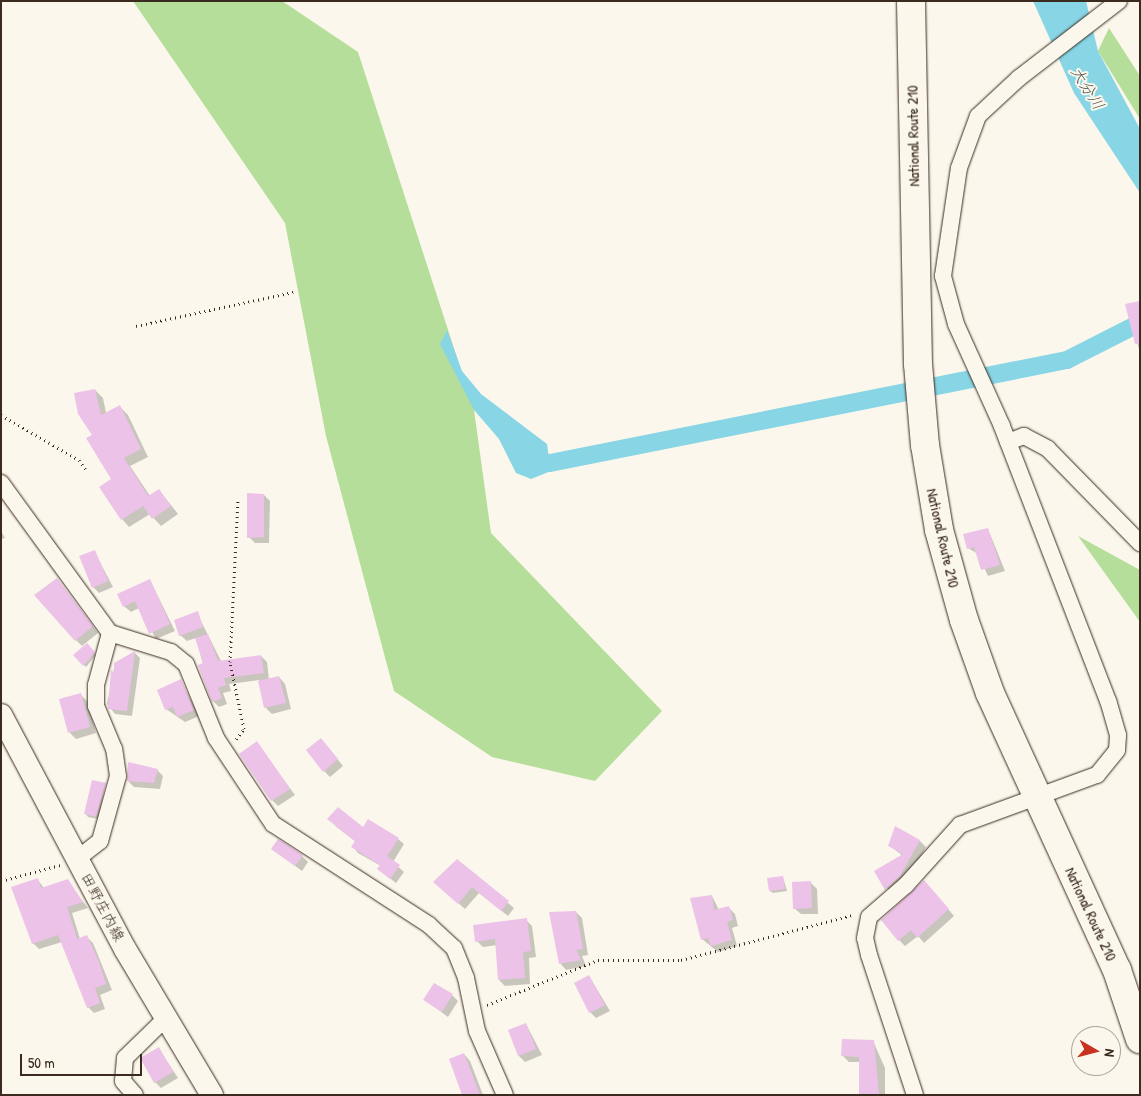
<!DOCTYPE html>
<meta charset="utf-8">
<style>
body{margin:0}
#map{position:relative;width:1141px;height:1096px;overflow:hidden;background:#fbf7ec;font-family:"Patrick Hand","Klee One",sans-serif}
div>[style]{position:absolute}
[style*='--x']{left:calc(var(--x)*1px);top:calc(var(--y)*1px);width:calc(var(--w)*1px);rotate:calc(var(--a)*1deg)}
.green>*{inset:0;background:#b5de9b}
.water>*{inset:0;background:#87d5e5}
.shadow>*{inset:0;background:#0003}
.canal>*{height:18px;margin:-9px;padding:0 9px;transform-origin:9px;border-radius:9px;background:#87d5e5}
.building>*{inset:0;background:#edc2e9}
.path>*{height:3px;margin-top:-1.5px;transform-origin:0;background:repeating-linear-gradient(90deg,#3b2a1e 0 1px,transparent 0 5px)}
.roads{filter:drop-shadow(0 0 1px #3b2a1e) drop-shadow(0 0 1px #3b2a1e)}
.minor>*{height:16px;margin:-8px;padding:0 8px;transform-origin:8px;border-radius:8px;background:#fbf7ec}
.secondary>*{height:22px;margin:-11px;padding:0 11px;transform-origin:11px;border-radius:11px;background:#fbf7ec}
.trunk>*{height:28px;margin:-14px;padding:0 14px;transform-origin:14px;border-radius:14px;background:#fbf7ec}
span{translate:-50% -50%;white-space:nowrap;text-align:center;line-height:1.15;-webkit-text-stroke:4px #fbf7ec;paint-order:stroke}
.street-label{font-size:15px;color:#3b2a1e}
.water-label{font-size:16px;color:#4e5550;font-style:italic}
.frame{position:absolute;inset:0;border:2px solid #3b2a1e;pointer-events:none}
.north{position:absolute;left:1071px;top:1026px;width:50px;height:50px;box-sizing:border-box;background:#fbf7ec;border:1px solid #aea59a;border-radius:50%;rotate:98deg;font-size:14px;font-weight:700;line-height:20px;text-align:center;color:#3b2a1e}
.north::after{content:'';display:block;margin:auto;width:18px;height:22px;background:#c8321e;clip-path:polygon(50% 0,100% 100%,50% 72%,0 100%)}
.scale{position:absolute;left:20px;top:1054px;width:122px;height:22px;box-sizing:border-box;border:2px solid #3b2a1e;border-top:0;padding-left:6px;font-size:15px;line-height:18px;white-space:nowrap;color:#3b2a1e;-webkit-text-stroke:4px #fbf7ec;paint-order:stroke}
</style>
<div id="map">
<div class="green">
<div style="clip-path:polygon(133px 1px,282px 1px,358px 52px,474px 410px,491px 533px,662px 711px,595px 781px,492px 757px,394px 691px,326px 436px,285px 223px)"></div>
<div style="clip-path:polygon(1109px 28px,1140px 76px,1140px 119px,1098px 51px)"></div>
<div style="clip-path:polygon(1078px 536px,1140px 570px,1140px 622px)"></div>
</div>
<div class="water">
<div style="clip-path:polygon(1033px 1px,1086px 1px,1098px 51px,1140px 129px,1140px 193px,1074px 93px)"></div>
<div style="clip-path:polygon(447px 330px,462px 371px,481px 394px,547px 444px,551px 471px,531px 479px,516px 473px,499px 439px,474px 410px,440px 344px)"></div>
</div>
<div class="shadow">
<div style="clip-path:polygon(1140px 302px,1140px 353px,1127px 305px)"></div>
<div style="clip-path:polygon(95px 390px,103px 398px,106px 413px,120px 407px,128px 415px,148px 457px,130px 466px,150px 496px,159px 490px,178px 514px,161px 526px,150px 514px,129px 527px,122px 519px,113px 479px,93px 436px)"></div>
<div style="clip-path:polygon(264px 495px,270px 501px,269px 543px,255px 543px,249px 537px)"></div>
<div style="clip-path:polygon(988px 529px,1005px 571px,988px 576px,978px 554px,968px 548px)"></div>
<div style="clip-path:polygon(1px 531px,5px 538px,1px 539px)"></div>
<div style="clip-path:polygon(94px 551px,113px 587px,99px 593px,93px 587px)"></div>
<div style="clip-path:polygon(57px 579px,98px 633px,82px 646px,76px 640px)"></div>
<div style="clip-path:polygon(150px 580px,175px 631px,156px 639px,139px 608px,131px 612px,124px 606px)"></div>
<div style="clip-path:polygon(197px 613px,221px 661px,261px 656px,267px 662px,269px 680px,279px 677px,285px 684px,291px 709px,272px 714px,266px 708px,259px 680px,229px 684px,231px 691px,223px 693px,227px 704px,219px 707px,213px 701px,196px 638px,187px 641px,180px 635px)"></div>
<div style="clip-path:polygon(87px 645px,96px 655px,86px 667px,75px 655px)"></div>
<div style="clip-path:polygon(135px 653px,140px 658px,132px 716px,115px 714px,107px 704px,115px 663px)"></div>
<div style="clip-path:polygon(181px 681px,199px 716px,185px 722px,166px 709px)"></div>
<div style="clip-path:polygon(81px 695px,87px 701px,96px 733px,76px 739px,70px 733px)"></div>
<div style="clip-path:polygon(257px 743px,295px 795px,278px 806px,272px 800px)"></div>
<div style="clip-path:polygon(327px 746px,343px 766px,330px 777px,324px 771px)"></div>
<div style="clip-path:polygon(157px 770px,163px 776px,160px 789px,134px 787px,128px 781px)"></div>
<div style="clip-path:polygon(105px 784px,99px 819px,88px 817px,86px 814px)"></div>
<div style="clip-path:polygon(334px 825px,398px 839px,404px 844px,393px 862px,404px 872px,396px 883px,378px 869px,381px 866px,358px 853px,353px 847px,356px 842px)"></div>
<div style="clip-path:polygon(920px 841px,926px 847px,906px 882px,892px 895px,876px 872px,903px 856px,890px 846px)"></div>
<div style="clip-path:polygon(272px 849px,302px 856px,308px 862px,302px 871px)"></div>
<div style="clip-path:polygon(457px 861px,514px 908px,508px 916px,479px 893px,465px 909px,441px 888px)"></div>
<div style="clip-path:polygon(783px 877px,787px 891px,773px 893px,770px 891px)"></div>
<div style="clip-path:polygon(37px 879px,44px 888px,67px 881px,88px 908px,72px 913px,80px 939px,87px 937px,93px 943px,112px 990px,100px 995px,105px 1009px,94px 1013px,88px 1007px,62px 942px,39px 949px,33px 943px)"></div>
<div style="clip-path:polygon(810px 882px,817px 889px,818px 914px,801px 914px,794px 908px)"></div>
<div style="clip-path:polygon(930px 888px,954px 916px,924px 943px,918px 936px,905px 946px,899px 940px)"></div>
<div style="clip-path:polygon(712px 896px,719px 910px,729px 908px,735px 914px,738px 926px,732px 928px,737px 946px,718px 952px,702px 939px)"></div>
<div style="clip-path:polygon(576px 912px,582px 918px,588px 955px,582px 956px,586px 966px,566px 970px,560px 963px)"></div>
<div style="clip-path:polygon(526px 920px,532px 926px,536px 957px,529px 958px,530px 984px,505px 986px,499px 980px,497px 945px,483px 947px,477px 941px)"></div>
<div style="clip-path:polygon(589px 976px,610px 1011px,596px 1018px,590px 1012px)"></div>
<div style="clip-path:polygon(452px 995px,458px 1001px,448px 1017px,425px 1000px)"></div>
<div style="clip-path:polygon(526px 1024px,542px 1055px,525px 1062px,519px 1056px)"></div>
<div style="clip-path:polygon(873px 1041px,885px 1068px,885px 1095px,860px 1095px,860px 1062px,849px 1062px,842px 1055px)"></div>
<div style="clip-path:polygon(159px 1049px,178px 1078px,161px 1088px,155px 1082px)"></div>
<div style="clip-path:polygon(464px 1054px,470px 1061px,483px 1095px,463px 1095px)"></div>
</div>
<div class="canal">
<div style="--x:550;--y:463;--w:527;--a:-11.27"></div>
<div style="--x:1067;--y:360;--w:82;--a:-26.9"></div>
</div>
<div class="building">
<div style="clip-path:polygon(1140px 301px,1140px 344px,1135px 344px,1125px 304px)"></div>
<div style="clip-path:polygon(95px 389px,101px 415px,120px 405px,141px 449px,124px 458px,148px 496px,159px 489px,171px 506px,152px 519px,143px 506px,121px 520px,99px 487px,111px 479px,86px 438px,92px 435px,78px 414px,74px 393px)"></div>
<div style="clip-path:polygon(247px 493px,264px 494px,264px 537px,247px 538px)"></div>
<div style="clip-path:polygon(988px 528px,1000px 565px,981px 570px,974px 547px,967px 549px,963px 534px)"></div>
<div style="clip-path:polygon(95px 550px,108px 581px,92px 588px,79px 556px)"></div>
<div style="clip-path:polygon(57px 578px,93px 626px,75px 641px,34px 595px)"></div>
<div style="clip-path:polygon(150px 579px,170px 624px,149px 634px,135px 601px,123px 607px,117px 594px)"></div>
<div style="clip-path:polygon(198px 611px,203px 627px,179px 636px,174px 620px)"></div>
<div style="clip-path:polygon(208px 634px,218px 661px,261px 655px,264px 673px,224px 678px,226px 685px,218px 688px,222px 698px,212px 702px,198px 665px,203px 663px,195px 638px)"></div>
<div style="clip-path:polygon(87px 643px,95px 652px,83px 666px,73px 655px)"></div>
<div style="clip-path:polygon(135px 651px,127px 711px,108px 709px,111px 670px,114px 673px,114px 663px)"></div>
<div style="clip-path:polygon(279px 676px,286px 703px,264px 708px,258px 681px)"></div>
<div style="clip-path:polygon(181px 679px,194px 710px,177px 717px,173px 707px,165px 710px,157px 690px)"></div>
<div style="clip-path:polygon(81px 693px,90px 727px,68px 733px,59px 699px)"></div>
<div style="clip-path:polygon(321px 738px,338px 759px,323px 772px,306px 750px)"></div>
<div style="clip-path:polygon(257px 741px,290px 789px,271px 801px,239px 754px)"></div>
<div style="clip-path:polygon(128px 762px,158px 769px,154px 783px,127px 781px)"></div>
<div style="clip-path:polygon(92px 780px,106px 783px,96px 817px,84px 814px)"></div>
<div style="clip-path:polygon(338px 807px,363px 827px,368px 819px,399px 838px,387px 856px,400px 865px,390px 879px,377px 869px,380px 865px,351px 847px,355px 841px,327px 819px)"></div>
<div style="clip-path:polygon(895px 826px,920px 840px,900px 876px,885px 890px,874px 871px,903px 854px,888px 846px)"></div>
<div style="clip-path:polygon(278px 839px,303px 855px,295px 866px,271px 849px)"></div>
<div style="clip-path:polygon(457px 859px,509px 901px,501px 911px,472px 887px,458px 904px,433px 882px)"></div>
<div style="clip-path:polygon(783px 876px,785px 889px,769px 891px,767px 878px)"></div>
<div style="clip-path:polygon(38px 878px,41px 888px,68px 879px,83px 902px,67px 907px,77px 939px,87px 935px,99px 962px,106px 984px,95px 988px,100px 1003px,87px 1008px,58px 935px,32px 944px,11px 887px)"></div>
<div style="clip-path:polygon(924px 880px,949px 909px,917px 938px,911px 930px,898px 941px,881px 920px)"></div>
<div style="clip-path:polygon(811px 881px,812px 908px,793px 909px,792px 882px)"></div>
<div style="clip-path:polygon(712px 895px,714px 910px,729px 906px,733px 920px,727px 922px,732px 940px,711px 946px,708px 938px,701px 940px,690px 898px)"></div>
<div style="clip-path:polygon(576px 911px,583px 949px,576px 950px,581px 960px,559px 964px,549px 912px)"></div>
<div style="clip-path:polygon(527px 918px,531px 951px,523px 952px,525px 978px,498px 980px,495px 939px,475px 942px,473px 925px)"></div>
<div style="clip-path:polygon(589px 975px,605px 1005px,589px 1013px,574px 983px)"></div>
<div style="clip-path:polygon(434px 983px,453px 994px,442px 1012px,423px 1000px)"></div>
<div style="clip-path:polygon(526px 1023px,536px 1049px,518px 1056px,508px 1030px)"></div>
<div style="clip-path:polygon(842px 1039px,874px 1040px,879px 1095px,859px 1095px,859px 1057px,841px 1056px)"></div>
<div style="clip-path:polygon(159px 1047px,173px 1072px,154px 1083px,140px 1058px)"></div>
<div style="clip-path:polygon(464px 1053px,480px 1095px,462px 1095px,449px 1059px)"></div>
</div>
<div class="path">
<div style="--x:136;--y:326;--w:161;--a:-12.2"></div>
<div style="--x:1;--y:415;--w:90;--a:30"></div>
<div style="--x:79;--y:460;--w:12;--a:55"></div>
<div style="--x:236;--y:739;--w:13;--a:-51"></div>
<div style="--x:244;--y:729;--w:68;--a:-101.8"></div>
<div style="--x:230;--y:662;--w:162;--a:-87.2"></div>
<div style="--x:1;--y:881;--w:61;--a:-15.2"></div>
<div style="--x:487;--y:1005;--w:120;--a:-22.1"></div>
<div style="--x:598;--y:960;--w:83;--a:0"></div>
<div style="--x:681;--y:960;--w:178;--a:-14.7"></div>
</div>
<div class="roads">
<div class="minor">
<div style="--x:1008;--y:442;--w:17;--a:-21"></div>
<div style="--x:1024;--y:436;--w:27;--a:28"></div>
<div style="--x:1048;--y:449;--w:132;--a:45.6"></div>
<div style="--x:1;--y:483;--w:185;--a:54"></div>
<div style="--x:110;--y:633;--w:64;--a:17.3"></div>
<div style="--x:171;--y:652;--w:19;--a:39"></div>
<div style="--x:186;--y:664;--w:80;--a:67.9"></div>
<div style="--x:216;--y:738;--w:103;--a:56.5"></div>
<div style="--x:273;--y:824;--w:186;--a:32.9"></div>
<div style="--x:429;--y:925;--w:34;--a:43"></div>
<div style="--x:454;--y:948;--w:32;--a:68"></div>
<div style="--x:466;--y:978;--w:54;--a:78.3"></div>
<div style="--x:477;--y:1031;--w:70;--a:66.4"></div>
<div style="--x:77;--y:859;--w:29;--a:-38"></div>
<div style="--x:100;--y:841;--w:67;--a:-74.5"></div>
<div style="--x:118;--y:776;--w:27;--a:-98"></div>
<div style="--x:114;--y:749;--w:47;--a:-112.7"></div>
<div style="--x:96;--y:706;--w:21;--a:-90"></div>
<div style="--x:96;--y:685;--w:54;--a:-74.9"></div>
<div style="--x:135;--y:1095;--w:18;--a:-131"></div>
<div style="--x:123;--y:1081;--w:23;--a:-85"></div>
<div style="--x:125;--y:1058;--w:56;--a:-44.3"></div>
<div style="--x:915;--y:1095;--w:147;--a:-108.2"></div>
<div style="--x:869;--y:955;--w:17;--a:-103"></div>
<div style="--x:865;--y:938;--w:21;--a:-79"></div>
<div style="--x:869;--y:917;--w:49;--a:-40.9"></div>
<div style="--x:906;--y:885;--w:81;--a:-48"></div>
<div style="--x:960;--y:825;--w:146;--a:-20.1"></div>
<div style="--x:1097;--y:775;--w:32;--a:-51"></div>
<div style="--x:1117;--y:750;--w:15;--a:-86"></div>
<div style="--x:1118;--y:735;--w:35;--a:-106"></div>
<div style="--x:1108;--y:701;--w:295;--a:-111.1"></div>
<div style="--x:1002;--y:426;--w:112;--a:-114.3"></div>
<div style="--x:956;--y:324;--w:50;--a:-105.2"></div>
<div style="--x:943;--y:276;--w:109;--a:-81.6"></div>
<div style="--x:959;--y:168;--w:55;--a:-69.9"></div>
<div style="--x:978;--y:116;--w:56;--a:-42.8"></div>
<div style="--x:1019;--y:78;--w:126;--a:-37.6"></div>
</div>
<div class="secondary">
<div style="--x:1;--y:715;--w:265;--a:62.1"></div>
<div style="--x:125;--y:949;--w:170;--a:59.2"></div>
</div>
<div class="trunk">
<div style="--x:911;--y:1;--w:363;--a:88.9"></div>
<div style="--x:918;--y:364;--w:81;--a:85.1"></div>
<div style="--x:925;--y:445;--w:86;--a:80.6"></div>
<div style="--x:939;--y:530;--w:93;--a:74.5"></div>
<div style="--x:964;--y:620;--w:77;--a:70.4"></div>
<div style="--x:990;--y:693;--w:305;--a:65.4"></div>
<div style="--x:1117;--y:970;--w:73;--a:71.6"></div>
</div>
</div>
<div class="street-label">
<span style="left:913px;top:136px;rotate:-91deg">National Route 210</span>
<span style="left:943px;top:538px;rotate:77deg">National Route 210</span>
<span style="left:103px;top:907px;rotate:62deg">田野庄内線</span>
<span style="left:1091px;top:914px;rotate:65deg">National Route 210</span>
</div>
<div class="water-label">
<span style="left:1088px;top:88px;rotate:58deg">大分川</span>
</div>
<div class="frame"></div>
<div class="north">N</div>
<div class="scale">50 m</div>
</div>
